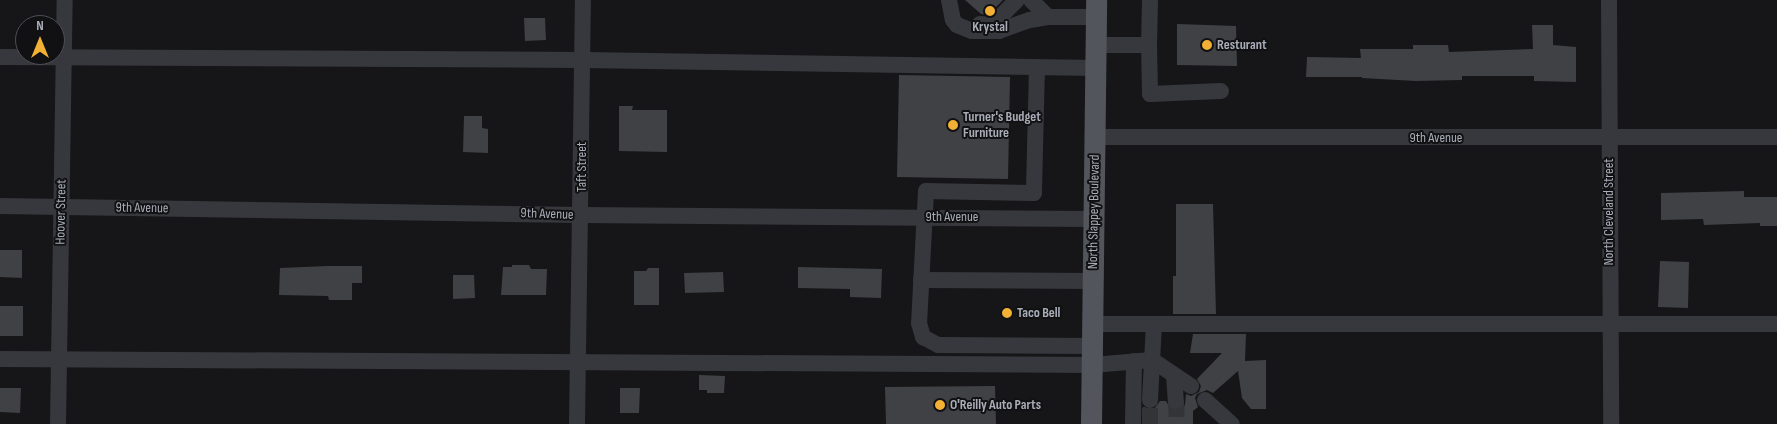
<!DOCTYPE html>
<style>
body{margin:0}
#map{position:relative;width:1777px;height:424px;overflow:hidden;background:#161618;font-family:"Sofia Sans Condensed",sans-serif}
div>[style]{position:absolute}
[style*='--x']{left:calc(var(--x)*1px);top:calc(var(--y)*1px);width:calc(var(--w)*1px);rotate:calc(var(--a)*1deg)}
.building>*{inset:0;background:#404145}
.minor-tunnel>*{height:16px;margin-top:-8px;transform-origin:0;background:repeating-linear-gradient(90deg,#333438 0 16px,transparent 0 24px)}
.minor>*{height:16px;margin:-8px;padding:0 8px;transform-origin:8px;border-radius:8px;background:#37383d}
.major>*{height:21px;margin:-10.5px;padding:0 10.5px;transform-origin:10.5px;border-radius:10.5px;background:#53555c}
.dots>*{width:14px;height:14px;translate:-50% -50%;box-sizing:border-box;border:2px solid #111113;border-radius:50%}
span{translate:-50% -50%;white-space:nowrap;text-align:center;line-height:1.15;-webkit-text-stroke:4px #111113;paint-order:stroke}
.poi-label{font-size:14px;color:#a8adb8;font-weight:700}
.left{translate:0 -50%;text-align:left}
.street-label{font-size:14px;color:#a8adb8}
.north{position:absolute;left:15px;top:15px;width:50px;height:50px;box-sizing:border-box;background:#111113;border:1px solid #4d4f55;border-radius:50%;rotate:0deg;font-size:14px;font-weight:700;line-height:20px;text-align:center;color:#a8adb8}
.north::after{content:'';display:block;margin:auto;width:18px;height:22px;background:#f2b134;clip-path:polygon(50% 0,100% 100%,50% 72%,0 100%)}
</style>
<div id="map">
<div class="building">
<div style="clip-path:polygon(965px 0,1003px 0,988px 15px,981px 14px)"></div>
<div style="clip-path:polygon(524px 18px,545px 18px,546px 40px,525px 41px)"></div>
<div style="clip-path:polygon(1177px 24px,1236px 26px,1237px 66px,1177px 65px)"></div>
<div style="clip-path:polygon(1532px 25px,1553px 25px,1553px 45px,1576px 47px,1576px 82px,1534px 81px,1534px 76px,1462px 76px,1462px 80px,1416px 81px,1362px 78px,1362px 77px,1306px 77px,1307px 57px,1361px 58px,1360px 49px,1413px 49px,1413px 45px,1448px 45px,1449px 52px,1533px 49px)"></div>
<div style="clip-path:polygon(899px 75px,1010px 77px,1008px 179px,897px 177px)"></div>
<div style="clip-path:polygon(619px 106px,633px 106px,632px 110px,667px 110px,667px 152px,619px 151px)"></div>
<div style="clip-path:polygon(464px 116px,482px 116px,482px 128px,488px 129px,488px 153px,463px 152px)"></div>
<div style="clip-path:polygon(1744px 191px,1744px 197px,1777px 197px,1777px 226px,1760px 226px,1760px 223px,1704px 225px,1703px 219px,1661px 220px,1661px 193px)"></div>
<div style="clip-path:polygon(1176px 204px,1213px 204px,1216px 314px,1173px 314px,1173px 276px,1176px 276px)"></div>
<div style="clip-path:polygon(0 250px,22px 250px,22px 278px,0 277px)"></div>
<div style="clip-path:polygon(1660px 261px,1689px 262px,1688px 308px,1658px 307px)"></div>
<div style="clip-path:polygon(512px 265px,529px 265px,531px 269px,547px 269px,546px 295px,501px 295px,503px 267px,512px 267px)"></div>
<div style="clip-path:polygon(328px 266px,362px 266px,362px 283px,352px 283px,352px 300px,329px 300px,328px 296px,279px 295px,280px 268px)"></div>
<div style="clip-path:polygon(798px 267px,882px 269px,881px 298px,850px 297px,850px 289px,798px 288px)"></div>
<div style="clip-path:polygon(648px 268px,659px 268px,659px 305px,634px 305px,634px 271px,646px 271px)"></div>
<div style="clip-path:polygon(723px 272px,724px 292px,685px 293px,684px 273px)"></div>
<div style="clip-path:polygon(453px 275px,474px 275px,475px 298px,453px 299px)"></div>
<div style="clip-path:polygon(0 306px,23px 306px,23px 336px,0 336px)"></div>
<div style="clip-path:polygon(1193px 334px,1246px 334px,1245px 361px,1266px 360px,1266px 409px,1251px 409px,1242px 398px,1238px 371px,1213px 393px,1207px 390px,1197px 394px,1195px 398px,1198px 407px,1193px 411px,1193px 424px,1143px 424px,1143px 407px,1154px 409px,1160px 401px,1166px 401px,1171px 410px,1182px 409px,1185px 405px,1186px 394px,1191px 396px,1199px 392px,1201px 386px,1197px 379px,1222px 353px,1190px 353px)"></div>
<div style="clip-path:polygon(699px 375px,725px 376px,724px 393px,707px 393px,707px 390px,699px 390px)"></div>
<div style="clip-path:polygon(995px 386px,996px 424px,886px 424px,885px 387px)"></div>
<div style="clip-path:polygon(0 388px,21px 388px,20px 413px,0 412px)"></div>
<div style="clip-path:polygon(620px 388px,640px 388px,639px 413px,620px 413px)"></div>
</div>
<div class="minor-tunnel">
<div style="--x:1176;--y:401;--w:23;--a:88"></div>
<div style="--x:1150;--y:424;--w:24;--a:-90"></div>
</div>
<div class="minor">
<div style="--x:949;--y:0;--w:20;--a:79"></div>
<div style="--x:953;--y:20;--w:6;--a:51"></div>
<div style="--x:957;--y:25;--w:16;--a:22"></div>
<div style="--x:972;--y:31;--w:27;--a:0"></div>
<div style="--x:999;--y:31;--w:33;--a:-20"></div>
<div style="--x:1030;--y:20;--w:18;--a:-9"></div>
<div style="--x:1048;--y:17;--w:48;--a:0"></div>
<div style="--x:1031;--y:0;--w:24;--a:45"></div>
<div style="--x:1609;--y:0;--w:424;--a:89.7"></div>
<div style="--x:980;--y:24;--w:12;--a:5"></div>
<div style="--x:992;--y:25;--w:35;--a:-45"></div>
<div style="--x:1096;--y:45;--w:53;--a:0"></div>
<div style="--x:1149;--y:45;--w:45;--a:-88.7"></div>
<div style="--x:1149;--y:45;--w:49;--a:88.8"></div>
<div style="--x:1150;--y:94;--w:71;--a:-2.4"></div>
<div style="--x:0;--y:57;--w:583;--a:0.29"></div>
<div style="--x:583;--y:60;--w:513;--a:0.89"></div>
<div style="--x:1037;--y:67;--w:126;--a:91.4"></div>
<div style="--x:1034;--y:193;--w:108;--a:-178.9"></div>
<div style="--x:926;--y:191;--w:132;--a:93"></div>
<div style="--x:919;--y:323;--w:15;--a:74"></div>
<div style="--x:923;--y:337;--w:17;--a:28"></div>
<div style="--x:938;--y:345;--w:154;--a:0.4"></div>
<div style="--x:1095;--y:137;--w:682;--a:0"></div>
<div style="--x:0;--y:206;--w:581;--a:0.89"></div>
<div style="--x:581;--y:215;--w:512;--a:0.45"></div>
<div style="--x:921;--y:280;--w:172;--a:0.3"></div>
<div style="--x:1092;--y:324;--w:685;--a:0"></div>
<div style="--x:0;--y:359;--w:1092;--a:0.31"></div>
<div style="--x:1092;--y:365;--w:60;--a:-4.8"></div>
<div style="--x:1152;--y:360;--w:47;--a:33.7"></div>
<div style="--x:1174;--y:375;--w:26;--a:86"></div>
<div style="--x:1150;--y:400;--w:76;--a:-87"></div>
<div style="--x:1205;--y:400;--w:36;--a:42"></div>
<div style="--x:58;--y:424;--w:424;--a:-89.1"></div>
<div style="--x:577;--y:424;--w:424;--a:-89.2"></div>
<div style="--x:1133;--y:424;--w:63;--a:-89.1"></div>
</div>
<div class="major">
<div style="--x:1091;--y:424;--w:424;--a:-89.3"></div>
</div>
<div class="dots">
<div style="left:990px;top:11px;background:#f2b134"></div>
<div style="left:1207px;top:45px;background:#f2b134"></div>
<div style="left:953px;top:125px;background:#f2b134"></div>
<div style="left:1007px;top:313px;background:#f2b134"></div>
<div style="left:940px;top:405px;background:#f2b134"></div>
</div>
<div class="poi-label">
<span style="left:990px;top:27px">Krystal</span>
<span class="left" style="left:1217px;top:45px">Resturant</span>
<span class="left" style="left:963px;top:125px">Turner's Budget<br>Furniture</span>
<span class="left" style="left:1017px;top:313px">Taco Bell</span>
<span class="left" style="left:950px;top:405px">O'Reilly Auto Parts</span>
</div>
<div class="street-label">
<span style="left:1436px;top:138px">9th Avenue</span>
<span style="left:582px;top:167px;rotate:-90deg">Taft Street</span>
<span style="left:142px;top:208px;rotate:1deg">9th Avenue</span>
<span style="left:61px;top:212px;rotate:-89deg">Hoover Street</span>
<span style="left:1094px;top:212px;rotate:-89deg">North Slappey Boulevard</span>
<span style="left:1609px;top:212px;rotate:-90deg">North Cleveland Street</span>
<span style="left:547px;top:214px;rotate:2deg">9th Avenue</span>
<span style="left:952px;top:217px">9th Avenue</span>
</div>
<div class="north">N</div>
</div>
